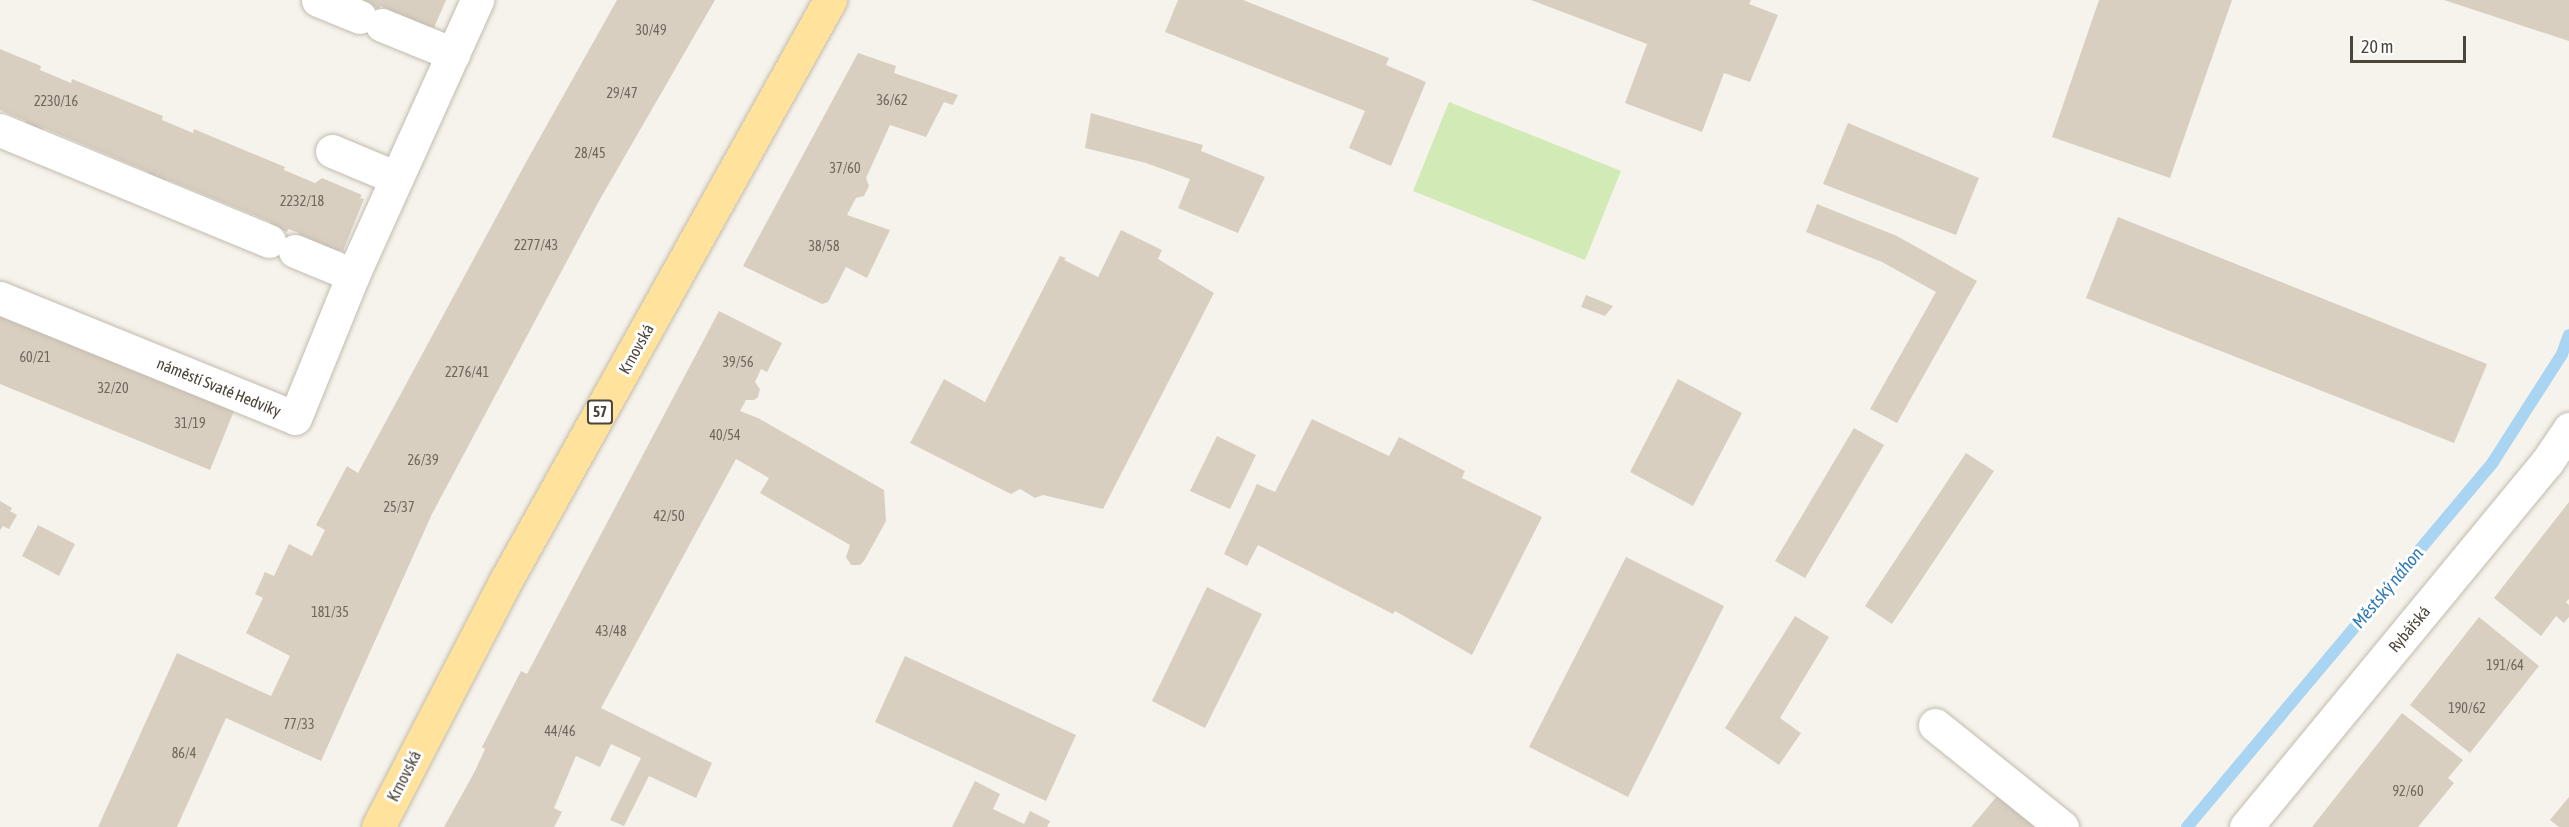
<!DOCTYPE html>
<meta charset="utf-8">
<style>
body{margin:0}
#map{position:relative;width:2569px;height:827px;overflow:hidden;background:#f6f3ec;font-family:"Asap Condensed",sans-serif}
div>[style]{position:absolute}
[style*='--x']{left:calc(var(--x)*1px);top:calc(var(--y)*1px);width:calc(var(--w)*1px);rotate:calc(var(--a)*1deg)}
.green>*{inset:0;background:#d2eab5}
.stream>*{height:12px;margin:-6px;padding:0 6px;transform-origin:6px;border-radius:6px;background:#a9d4f2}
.building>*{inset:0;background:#d8cfc1}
.roads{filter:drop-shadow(0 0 2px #c2bbae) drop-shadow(0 0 2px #c2bbae)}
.minor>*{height:33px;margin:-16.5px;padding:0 16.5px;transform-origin:16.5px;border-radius:16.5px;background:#fff}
.major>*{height:33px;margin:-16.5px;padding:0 16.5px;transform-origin:16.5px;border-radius:16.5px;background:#ffe39c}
span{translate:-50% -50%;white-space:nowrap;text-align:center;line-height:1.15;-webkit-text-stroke:6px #fff;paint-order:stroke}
.number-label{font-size:14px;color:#6e675b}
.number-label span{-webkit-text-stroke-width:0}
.shield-label span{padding:2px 4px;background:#fff;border:2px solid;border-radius:4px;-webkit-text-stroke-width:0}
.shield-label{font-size:15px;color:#4b4439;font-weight:700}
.street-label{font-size:16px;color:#4b4439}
.water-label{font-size:18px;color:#2e7ab2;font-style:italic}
.scale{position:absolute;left:2350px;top:36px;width:116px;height:27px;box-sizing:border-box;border:3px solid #4b4439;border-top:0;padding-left:8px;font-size:18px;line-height:21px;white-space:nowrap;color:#4b4439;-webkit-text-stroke:4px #fff;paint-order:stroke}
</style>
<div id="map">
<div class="green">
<div style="clip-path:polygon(1449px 102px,1621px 171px,1585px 260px,1413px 191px)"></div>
</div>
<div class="stream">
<div style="--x:2187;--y:827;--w:476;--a:-50"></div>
<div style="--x:2493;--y:462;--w:128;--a:-57.4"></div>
<div style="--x:2562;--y:354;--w:20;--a:-70"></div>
</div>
<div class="building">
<div style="clip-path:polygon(362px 0,446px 0,434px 28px,431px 27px,430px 30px,389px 13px,390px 10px,380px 6px,379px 9px)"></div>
<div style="clip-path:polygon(617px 0,715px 0,599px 201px,432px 514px,321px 761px,226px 718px,177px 827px,98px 827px,177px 653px,271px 696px,290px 656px,246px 633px,263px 598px,255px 594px,265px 572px,274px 576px,289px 544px,312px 556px,325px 530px,316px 525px,347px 466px,358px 473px,525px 164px)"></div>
<div style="clip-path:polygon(1178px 0,1243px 0,1389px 58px,1386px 65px,1426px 82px,1391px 166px,1349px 148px,1365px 111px,1165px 32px)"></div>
<div style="clip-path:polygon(1531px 0,1751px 0,1749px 4px,1778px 15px,1750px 82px,1724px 73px,1702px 132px,1625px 103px,1647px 44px)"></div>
<div style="clip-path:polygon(2099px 0,2232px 0,2170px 178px,2052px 137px)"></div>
<div style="clip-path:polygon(2444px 0,2569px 0,2569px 41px)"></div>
<div style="clip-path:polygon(0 49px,41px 66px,40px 70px,71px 83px,72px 79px,163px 116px,162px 120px,193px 133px,194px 129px,285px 167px,284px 170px,315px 183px,322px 178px,362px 195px,360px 198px,364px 199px,343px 251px,339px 250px,338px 253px,297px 237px,299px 233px,288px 229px,287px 232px,270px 225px,271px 222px,166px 179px,165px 182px,147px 175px,149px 172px,44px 128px,43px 132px,25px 125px,26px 121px,0 110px)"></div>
<div style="clip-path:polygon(858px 53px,896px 66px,894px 73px,958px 95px,953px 105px,944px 102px,926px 137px,890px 125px,866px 178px,869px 186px,864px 196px,856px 198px,847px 215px,890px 230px,867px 278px,846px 267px,828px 302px,822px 304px,743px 266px)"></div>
<div style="clip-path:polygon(1091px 113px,1203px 145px,1201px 151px,1265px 177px,1238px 233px,1178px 208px,1190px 179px,1146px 163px,1085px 148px)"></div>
<div style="clip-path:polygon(1848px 123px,1979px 178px,1956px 235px,1823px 184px)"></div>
<div style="clip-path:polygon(1817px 204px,1897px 236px,1977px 281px,1897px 423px,1870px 409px,1936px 292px,1882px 262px,1806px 232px)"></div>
<div style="clip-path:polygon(2118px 217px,2487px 364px,2454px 443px,2086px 298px)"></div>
<div style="clip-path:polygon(1121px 230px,1162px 250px,1158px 259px,1214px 293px,1103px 509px,1043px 495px,1035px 498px,1020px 489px,1011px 494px,910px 443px,944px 379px,985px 402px,1060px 256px,1066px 258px,1064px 260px,1098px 277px)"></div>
<div style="clip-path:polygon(1586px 295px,1613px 306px,1605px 316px,1581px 307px)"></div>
<div style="clip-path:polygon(719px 311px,782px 343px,767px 372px,761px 369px,755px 382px,760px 389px,758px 397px,754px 400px,746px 400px,740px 411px,758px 418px,884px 490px,886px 521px,864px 561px,860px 565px,851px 565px,846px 557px,850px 545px,760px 493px,769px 478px,736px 459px,601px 708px,712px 763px,696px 798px,649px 776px,624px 826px,610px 820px,641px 758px,611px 744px,600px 767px,576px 756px,554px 808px,562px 812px,554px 827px,444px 827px,475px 771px,485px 749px,482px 747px,521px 671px,527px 674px)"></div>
<div style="clip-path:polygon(0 314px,234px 411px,210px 470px,0 384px)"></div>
<div style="clip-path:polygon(1678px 379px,1742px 413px,1693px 506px,1630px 472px)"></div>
<div style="clip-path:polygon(1312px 419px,1389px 456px,1399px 437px,1465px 471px,1462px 478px,1542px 517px,1472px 655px,1395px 611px,1393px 614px,1258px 545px,1247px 566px,1224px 554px,1257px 484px,1275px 492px)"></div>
<div style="clip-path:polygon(1854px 428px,1884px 445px,1805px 578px,1775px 561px)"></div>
<div style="clip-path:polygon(1217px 436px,1256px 455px,1230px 509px,1190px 491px)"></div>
<div style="clip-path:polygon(1966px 453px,1994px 471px,1892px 624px,1865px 606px)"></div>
<div style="clip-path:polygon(0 501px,12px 508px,10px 511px,17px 515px,9px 529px,3px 526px,0 530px)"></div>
<div style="clip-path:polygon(2569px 502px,2569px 599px,2566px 602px,2569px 605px,2569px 617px,2564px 623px,2556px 616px,2541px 636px,2494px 598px)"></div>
<div style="clip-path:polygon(38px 525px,75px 544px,59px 576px,22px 556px)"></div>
<div style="clip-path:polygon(1626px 557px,1724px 606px,1628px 797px,1529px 747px)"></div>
<div style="clip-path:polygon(1207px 587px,1262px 614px,1205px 728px,1152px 701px)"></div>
<div style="clip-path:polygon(1795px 616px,1829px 637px,1780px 718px,1801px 733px,1779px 765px,1725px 728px)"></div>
<div style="clip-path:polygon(2479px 617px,2539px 666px,2470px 753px,2410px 705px)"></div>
<div style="clip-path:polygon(905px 656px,1076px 735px,1046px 801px,875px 722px)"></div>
<div style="clip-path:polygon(2402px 713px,2463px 760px,2448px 778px,2454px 783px,2418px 827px,2312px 827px)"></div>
<div style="clip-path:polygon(975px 781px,1000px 794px,993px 809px,1024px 824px,1030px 811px,1050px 821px,1047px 827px,952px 827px)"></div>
<div style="clip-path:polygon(1998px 795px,2036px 827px,1971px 827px)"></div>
<div style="clip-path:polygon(2569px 797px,2569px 827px,2559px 827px,2550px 820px)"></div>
</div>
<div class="roads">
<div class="minor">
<div style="--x:318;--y:0;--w:45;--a:22"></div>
<div style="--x:382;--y:25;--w:77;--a:22.2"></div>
<div style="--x:0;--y:130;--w:291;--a:22.4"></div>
<div style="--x:332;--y:151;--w:70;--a:22.6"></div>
<div style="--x:295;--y:251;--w:63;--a:22.5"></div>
<div style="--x:0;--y:298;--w:318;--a:22.1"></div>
<div style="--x:295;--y:418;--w:154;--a:-67.9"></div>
<div style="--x:353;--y:275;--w:302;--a:-65.7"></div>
<div style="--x:1935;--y:725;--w:163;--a:38.8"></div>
<div style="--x:2246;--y:827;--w:473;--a:-50.5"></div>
<div style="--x:2547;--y:462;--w:40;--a:-56"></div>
</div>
<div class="major">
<div style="--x:378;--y:827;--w:276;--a:-62.6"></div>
<div style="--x:505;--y:582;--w:667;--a:-60.82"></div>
</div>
</div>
<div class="number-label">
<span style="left:651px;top:30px">30/49</span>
<span style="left:622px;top:93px">29/47</span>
<span style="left:892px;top:100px">36/62</span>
<span style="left:56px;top:101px">2230/16</span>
<span style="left:590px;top:153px">28/45</span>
<span style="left:845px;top:168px">37/60</span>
<span style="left:302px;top:201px">2232/18</span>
<span style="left:536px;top:245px">2277/43</span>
<span style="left:824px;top:246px">38/58</span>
<span style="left:35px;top:357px">60/21</span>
<span style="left:738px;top:362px">39/56</span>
<span style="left:467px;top:372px">2276/41</span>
<span style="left:113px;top:388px">32/20</span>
<span style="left:190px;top:423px">31/19</span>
<span style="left:725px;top:435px">40/54</span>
<span style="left:423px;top:460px">26/39</span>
<span style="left:399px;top:507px">25/37</span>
<span style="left:669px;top:516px">42/50</span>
<span style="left:330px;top:612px">181/35</span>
<span style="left:611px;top:631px">43/48</span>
<span style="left:2505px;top:665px">191/64</span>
<span style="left:2467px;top:708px">190/62</span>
<span style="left:299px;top:724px">77/33</span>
<span style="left:560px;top:731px">44/46</span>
<span style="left:184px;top:753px">86/4</span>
<span style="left:2408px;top:791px">92/60</span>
</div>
<div class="shield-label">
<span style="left:600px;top:412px">57</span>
</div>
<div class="street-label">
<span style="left:636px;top:349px;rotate:-61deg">Krnovská</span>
<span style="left:219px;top:387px;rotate:22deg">náměstí Svaté Hedviky</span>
<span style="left:2409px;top:629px;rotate:-50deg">Rybářská</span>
<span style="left:404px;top:776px;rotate:-63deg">Krnovská</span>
</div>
<div class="water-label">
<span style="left:2388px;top:588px;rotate:-50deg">Městský náhon</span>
</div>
<div class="scale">20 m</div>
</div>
